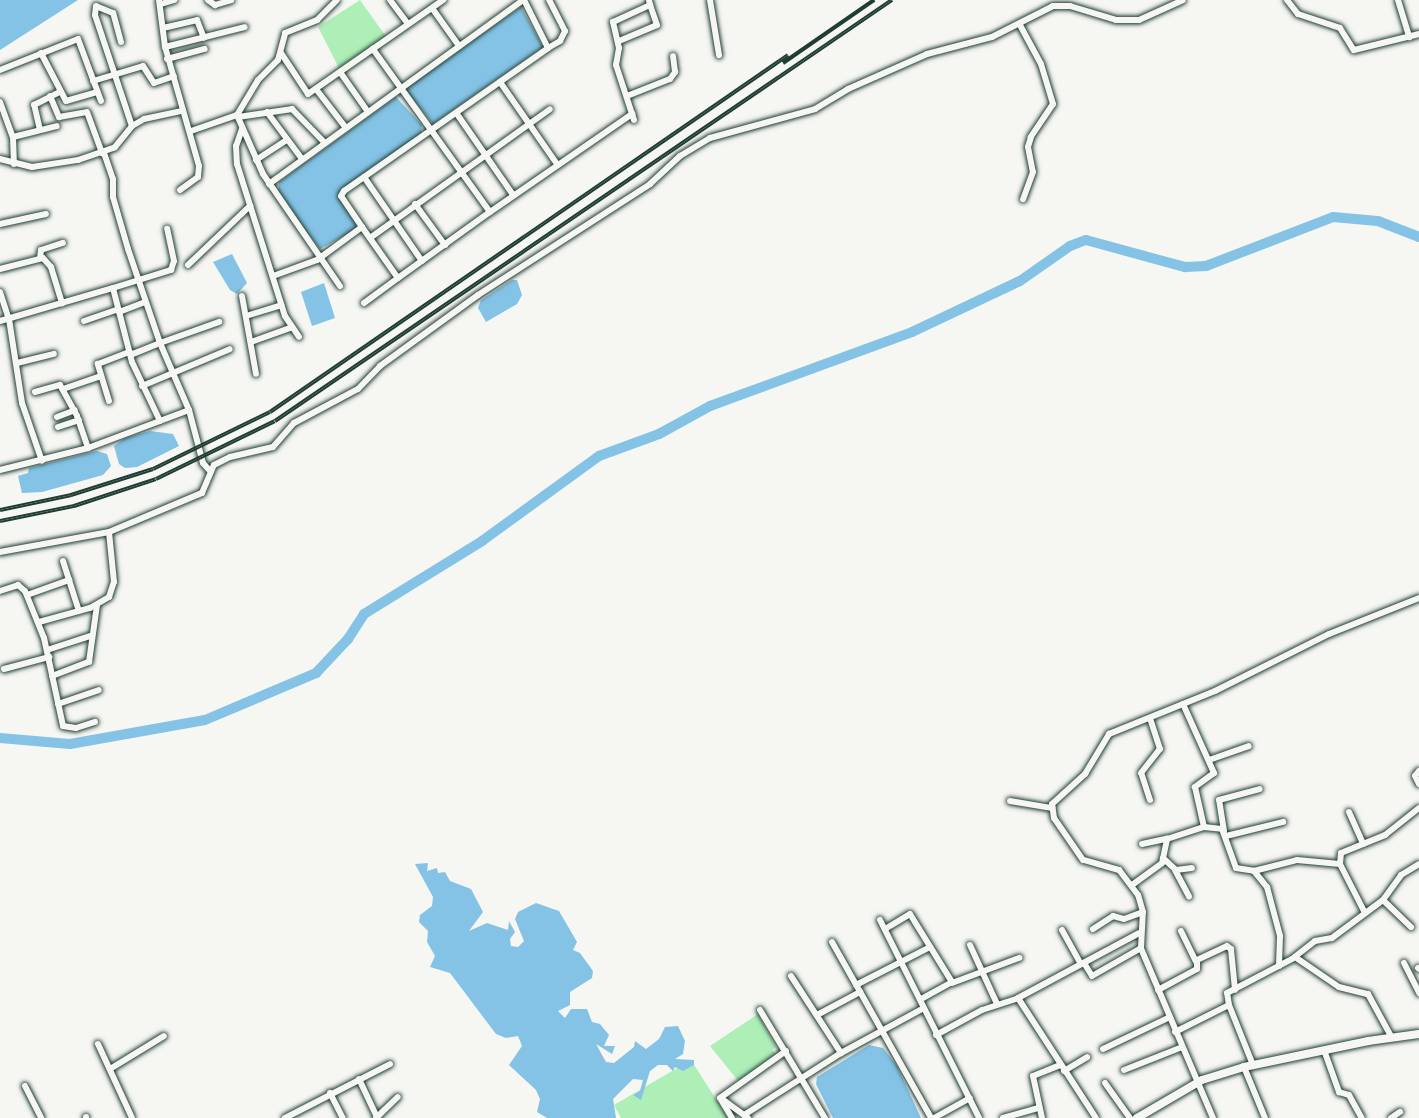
<!DOCTYPE html>
<style>
body{margin:0}
#map{position:relative;width:1419px;height:1118px;overflow:hidden;background:#f6f6f2;font-family:"Comic Neue",sans-serif}
div>[style]{position:absolute}
[style*='--x']{left:calc(var(--x)*1px);top:calc(var(--y)*1px);width:calc(var(--w)*1px);rotate:calc(var(--a)*1deg)}
.green>*{inset:0;background:#aeefb8}
.water>*{inset:0;background:#84c3e5}
.river>*{height:10px;margin:-5px;padding:0 5px;transform-origin:5px;border-radius:5px;background:#84c3e5}
.roads{filter:drop-shadow(0 0 2px #1f3d34) drop-shadow(0 0 2px #1f3d34)}
.street>*{height:6px;margin:-3px;padding:0 3px;transform-origin:3px;border-radius:3px;background:#f6f6f2}
.secondary>*{height:8px;margin:-4px;padding:0 4px;transform-origin:4px;border-radius:4px;background:#f6f6f2}
.rail>*{height:4px;margin-top:-2px;transform-origin:0;background:repeating-linear-gradient(90deg,#f6f6f2 0 4.5px,#1f3d34 0 9px);box-sizing:border-box;border-block:2px solid #1f3d34}
span{translate:-50% -50%;white-space:nowrap;text-align:center;line-height:1.15;-webkit-text-stroke:4.5px #f6f6f2;paint-order:stroke}
</style>
<div id="map">
<div class="green">
<div style="clip-path:polygon(360px 0,387px 38px,340px 70px,318px 27px)"></div>
<div style="clip-path:polygon(758px 1014px,776px 1047px,772px 1050px,776px 1054px,739px 1082px,710px 1046px)"></div>
<div style="clip-path:polygon(691px 1060px,728px 1118px,621px 1118px,614px 1105px)"></div>
</div>
<div class="water">
<div style="clip-path:polygon(0 0,78px 0,0 50px)"></div>
<div style="clip-path:polygon(521px 7px,543px 47px,433px 124px,406px 90px,410px 84px)"></div>
<div style="clip-path:polygon(396px 97px,422px 125px,421px 135px,339px 196px,357px 221px,356px 229px,320px 249px,278px 194px,279px 182px)"></div>
<div style="clip-path:polygon(232px 254px,247px 283px,237px 294px,230px 290px,213px 262px)"></div>
<div style="clip-path:polygon(512px 280px,517px 280px,522px 295px,517px 304px,486px 322px,478px 308px,481px 300px)"></div>
<div style="clip-path:polygon(324px 283px,335px 318px,312px 326px,301px 292px)"></div>
<div style="clip-path:polygon(150px 431px,173px 434px,179px 446px,137px 467px,125px 468px,119px 464px,114px 446px,125px 438px)"></div>
<div style="clip-path:polygon(97px 451px,107px 454px,111px 466px,103px 475px,42px 492px,22px 493px,18px 476px,28px 473px,29px 468px)"></div>
<div style="clip-path:polygon(428px 863px,427px 871px,437px 868px,438px 873px,445px 872px,450px 881px,471px 889px,483px 912px,469px 931px,487px 923px,508px 930px,509px 921px,515px 932px,510px 939px,511px 946px,518px 947px,524px 941px,515px 919px,518px 912px,536px 903px,559px 911px,577px 942px,573px 950px,580px 953px,593px 971px,592px 978px,570px 992px,570px 1005px,558px 1011px,565px 1018px,571px 1009px,587px 1009px,592px 1022px,600px 1024px,609px 1035px,604px 1046px,615px 1046px,612px 1054px,596px 1044px,606px 1062px,614px 1063px,634px 1047px,635px 1041px,646px 1049px,659px 1039px,665px 1027px,678px 1026px,685px 1041px,683px 1054px,675px 1059px,694px 1060px,694px 1065px,683px 1071px,675px 1067px,673px 1071px,667px 1065px,658px 1065px,650px 1071px,641px 1100px,633px 1095px,640px 1091px,643px 1080px,633px 1079px,613px 1099px,616px 1118px,547px 1118px,537px 1112px,540px 1099px,536px 1090px,509px 1065px,522px 1046px,518px 1036px,506px 1038px,496px 1034px,450px 973px,430px 967px,435px 956px,427px 942px,428px 931px,419px 922px,420px 915px,432px 906px,433px 897px,415px 864px)"></div>
<div style="clip-path:polygon(869px 1045px,883px 1048px,897px 1066px,921px 1118px,833px 1118px,816px 1084px,817px 1077px)"></div>
</div>
<div class="river">
<div style="--x:0;--y:738;--w:70;--a:4.9"></div>
<div style="--x:70;--y:744;--w:137;--a:-10.1"></div>
<div style="--x:205;--y:720;--w:121;--a:-22.9"></div>
<div style="--x:316;--y:673;--w:47;--a:-46.7"></div>
<div style="--x:348;--y:639;--w:30;--a:-57"></div>
<div style="--x:364;--y:614;--w:139;--a:-31.7"></div>
<div style="--x:482;--y:541;--w:145;--a:-36"></div>
<div style="--x:599;--y:456;--w:64;--a:-20.1"></div>
<div style="--x:659;--y:434;--w:58;--a:-28.8"></div>
<div style="--x:710;--y:406;--w:215;--a:-20.1"></div>
<div style="--x:912;--y:332;--w:119;--a:-25.3"></div>
<div style="--x:1020;--y:281;--w:61;--a:-35"></div>
<div style="--x:1070;--y:246;--w:17;--a:-21"></div>
<div style="--x:1086;--y:240;--w:103;--a:15.3"></div>
<div style="--x:1185;--y:267;--w:21;--a:-3"></div>
<div style="--x:1206;--y:266;--w:136;--a:-21.1"></div>
<div style="--x:1333;--y:217;--w:45;--a:5.1"></div>
<div style="--x:1378;--y:221;--w:44;--a:21.3"></div>
</div>
<div class="roads">
<div class="street">
<div style="--x:159;--y:0;--w:47;--a:82.7"></div>
<div style="--x:208;--y:0;--w:9;--a:36"></div>
<div style="--x:215;--y:5;--w:17;--a:-17"></div>
<div style="--x:390;--y:0;--w:30;--a:53"></div>
<div style="--x:710;--y:0;--w:56;--a:80.7"></div>
<div style="--x:1287;--y:0;--w:18;--a:52"></div>
<div style="--x:1298;--y:14;--w:44;--a:18.4"></div>
<div style="--x:1340;--y:28;--w:26;--a:58"></div>
<div style="--x:1354;--y:50;--w:67;--a:-13.8"></div>
<div style="--x:1398;--y:0;--w:39;--a:73"></div>
<div style="--x:161;--y:4;--w:14;--a:-17"></div>
<div style="--x:432;--y:8;--w:47;--a:54.6"></div>
<div style="--x:1020;--y:25;--w:44;--a:61.7"></div>
<div style="--x:1041;--y:64;--w:42;--a:73.3"></div>
<div style="--x:1053;--y:104;--w:40;--a:124"></div>
<div style="--x:1031;--y:137;--w:10;--a:107"></div>
<div style="--x:1028;--y:147;--w:25;--a:79"></div>
<div style="--x:1033;--y:172;--w:29;--a:110"></div>
<div style="--x:163;--y:28;--w:35;--a:-13"></div>
<div style="--x:197;--y:20;--w:19;--a:69"></div>
<div style="--x:619;--y:41;--w:41;--a:-22.8"></div>
<div style="--x:657;--y:25;--w:21;--a:-109"></div>
<div style="--x:121;--y:42;--w:30;--a:-105"></div>
<div style="--x:113;--y:13;--w:18;--a:-158"></div>
<div style="--x:96;--y:6;--w:9;--a:96"></div>
<div style="--x:95;--y:15;--w:117;--a:71.6"></div>
<div style="--x:548;--y:48;--w:14;--a:-30"></div>
<div style="--x:560;--y:41;--w:11;--a:-63"></div>
<div style="--x:565;--y:31;--w:35;--a:-117"></div>
<div style="--x:41;--y:53;--w:54;--a:62.5"></div>
<div style="--x:66;--y:101;--w:32;--a:-16"></div>
<div style="--x:281;--y:53;--w:49;--a:56.6"></div>
<div style="--x:308;--y:94;--w:165;--a:-34.8"></div>
<div style="--x:167;--y:59;--w:39;--a:-15"></div>
<div style="--x:0;--y:70;--w:84;--a:-21.7"></div>
<div style="--x:78;--y:39;--w:66;--a:69.6"></div>
<div style="--x:340;--y:72;--w:49;--a:55"></div>
<div style="--x:93;--y:81;--w:52;--a:-16.7"></div>
<div style="--x:143;--y:66;--w:20;--a:57"></div>
<div style="--x:154;--y:83;--w:21;--a:-19"></div>
<div style="--x:500;--y:82;--w:100;--a:55.2"></div>
<div style="--x:316;--y:89;--w:49;--a:52.4"></div>
<div style="--x:50;--y:96;--w:23;--a:67"></div>
<div style="--x:59;--y:117;--w:28;--a:-10"></div>
<div style="--x:87;--y:112;--w:44;--a:69.9"></div>
<div style="--x:627;--y:96;--w:46;--a:-21.6"></div>
<div style="--x:670;--y:79;--w:9;--a:-54"></div>
<div style="--x:675;--y:72;--w:16;--a:-97"></div>
<div style="--x:0;--y:102;--w:37;--a:70"></div>
<div style="--x:13;--y:137;--w:27;--a:88"></div>
<div style="--x:267;--y:112;--w:59;--a:53.3"></div>
<div style="--x:457;--y:114;--w:98;--a:55.3"></div>
<div style="--x:237;--y:115;--w:64;--a:66.2"></div>
<div style="--x:263;--y:174;--w:136;--a:55.5"></div>
<div style="--x:238;--y:117;--w:55;--a:-8.4"></div>
<div style="--x:292;--y:109;--w:47;--a:45.9"></div>
<div style="--x:634;--y:120;--w:58;--a:-108.1"></div>
<div style="--x:616;--y:65;--w:17;--a:-80"></div>
<div style="--x:619;--y:48;--w:27;--a:-103"></div>
<div style="--x:613;--y:22;--w:41;--a:-24.7"></div>
<div style="--x:650;--y:5;--w:5;--a:-101"></div>
<div style="--x:242;--y:129;--w:18;--a:109"></div>
<div style="--x:236;--y:146;--w:18;--a:87"></div>
<div style="--x:237;--y:164;--w:159;--a:72.5"></div>
<div style="--x:285;--y:316;--w:25;--a:56"></div>
<div style="--x:40;--y:130;--w:26;--a:-103"></div>
<div style="--x:34;--y:105;--w:29;--a:-27"></div>
<div style="--x:191;--y:131;--w:49;--a:-19.2"></div>
<div style="--x:237;--y:115;--w:41;--a:-59"></div>
<div style="--x:258;--y:80;--w:28;--a:-45"></div>
<div style="--x:278;--y:60;--w:28;--a:-75"></div>
<div style="--x:285;--y:33;--w:35;--a:-22"></div>
<div style="--x:317;--y:20;--w:28;--a:-45"></div>
<div style="--x:13;--y:137;--w:45;--a:-14"></div>
<div style="--x:104;--y:153;--w:28;--a:71"></div>
<div style="--x:113;--y:179;--w:18;--a:90"></div>
<div style="--x:113;--y:197;--w:54;--a:73.9"></div>
<div style="--x:128;--y:249;--w:99;--a:71.2"></div>
<div style="--x:160;--y:343;--w:31;--a:158"></div>
<div style="--x:0;--y:159;--w:33;--a:14"></div>
<div style="--x:32;--y:167;--w:47;--a:-8.7"></div>
<div style="--x:78;--y:160;--w:39;--a:-19"></div>
<div style="--x:115;--y:147;--w:27;--a:-51"></div>
<div style="--x:132;--y:126;--w:14;--a:-30"></div>
<div style="--x:144;--y:119;--w:40;--a:-12"></div>
<div style="--x:256;--y:160;--w:37;--a:-33"></div>
<div style="--x:364;--y:177;--w:102;--a:55.4"></div>
<div style="--x:269;--y:184;--w:314;--a:-35.9"></div>
<div style="--x:180;--y:190;--w:22;--a:-36"></div>
<div style="--x:198;--y:177;--w:11;--a:-85"></div>
<div style="--x:199;--y:166;--w:124;--a:-105.9"></div>
<div style="--x:165;--y:47;--w:82;--a:-14"></div>
<div style="--x:415;--y:204;--w:51;--a:53.8"></div>
<div style="--x:490;--y:212;--w:173;--a:-34.6"></div>
<div style="--x:0;--y:224;--w:47;--a:-12.3"></div>
<div style="--x:362;--y:227;--w:62;--a:54.8"></div>
<div style="--x:398;--y:278;--w:113;--a:-35.7"></div>
<div style="--x:490;--y:212;--w:201;--a:-125.7"></div>
<div style="--x:370;--y:238;--w:221;--a:-35.6"></div>
<div style="--x:40;--y:258;--w:8;--a:-83"></div>
<div style="--x:41;--y:250;--w:23;--a:-18"></div>
<div style="--x:188;--y:265;--w:86;--a:-43.6"></div>
<div style="--x:0;--y:269;--w:44;--a:-14.3"></div>
<div style="--x:43;--y:258;--w:12;--a:48"></div>
<div style="--x:51;--y:267;--w:38;--a:73"></div>
<div style="--x:273;--y:276;--w:47;--a:-20"></div>
<div style="--x:317;--y:260;--w:56;--a:-36.3"></div>
<div style="--x:362;--y:227;--w:37;--a:-124"></div>
<div style="--x:341;--y:196;--w:6;--a:-59"></div>
<div style="--x:344;--y:191;--w:249;--a:-35"></div>
<div style="--x:548;--y:48;--w:54;--a:-116.6"></div>
<div style="--x:0;--y:292;--w:28;--a:72"></div>
<div style="--x:9;--y:319;--w:85;--a:81.2"></div>
<div style="--x:22;--y:403;--w:61;--a:71"></div>
<div style="--x:242;--y:296;--w:79;--a:79.8"></div>
<div style="--x:364;--y:303;--w:42;--a:-36.3"></div>
<div style="--x:119;--y:312;--w:28;--a:-21"></div>
<div style="--x:246;--y:316;--w:37;--a:-17"></div>
<div style="--x:0;--y:321;--w:118;--a:-16.3"></div>
<div style="--x:84;--y:321;--w:36;--a:-19"></div>
<div style="--x:251;--y:342;--w:41;--a:-19.7"></div>
<div style="--x:17;--y:363;--w:38;--a:-14"></div>
<div style="--x:142;--y:386;--w:95;--a:-22.8"></div>
<div style="--x:63;--y:389;--w:39;--a:-19"></div>
<div style="--x:35;--y:392;--w:26;--a:-16"></div>
<div style="--x:60;--y:385;--w:35;--a:61"></div>
<div style="--x:77;--y:416;--w:34;--a:71"></div>
<div style="--x:109;--y:401;--w:39;--a:-107"></div>
<div style="--x:98;--y:364;--w:34;--a:-21"></div>
<div style="--x:189;--y:410;--w:55;--a:75.2"></div>
<div style="--x:203;--y:463;--w:9;--a:49"></div>
<div style="--x:57;--y:417;--w:19;--a:-21"></div>
<div style="--x:160;--y:421;--w:65;--a:-115.4"></div>
<div style="--x:132;--y:362;--w:76;--a:-104.4"></div>
<div style="--x:113;--y:288;--w:61;--a:-17.2"></div>
<div style="--x:171;--y:270;--w:9;--a:-72"></div>
<div style="--x:174;--y:261;--w:33;--a:-102"></div>
<div style="--x:58;--y:427;--w:22;--a:-18"></div>
<div style="--x:0;--y:470;--w:91;--a:-14"></div>
<div style="--x:88;--y:448;--w:108;--a:-20.6"></div>
<div style="--x:189;--y:410;--w:73;--a:-113.4"></div>
<div style="--x:160;--y:343;--w:63;--a:-19.6"></div>
<div style="--x:0;--y:552;--w:111;--a:-10.4"></div>
<div style="--x:109;--y:532;--w:101;--a:-22.8"></div>
<div style="--x:202;--y:493;--w:30;--a:-67"></div>
<div style="--x:214;--y:465;--w:18;--a:-27"></div>
<div style="--x:230;--y:457;--w:44;--a:-13.1"></div>
<div style="--x:273;--y:447;--w:32;--a:-49"></div>
<div style="--x:294;--y:423;--w:72;--a:-28"></div>
<div style="--x:358;--y:389;--w:32;--a:-46"></div>
<div style="--x:380;--y:366;--w:121;--a:-35.9"></div>
<div style="--x:478;--y:295;--w:205;--a:-32.8"></div>
<div style="--x:650;--y:184;--w:41;--a:-43"></div>
<div style="--x:680;--y:156;--w:35;--a:-31"></div>
<div style="--x:710;--y:138;--w:109;--a:-15.4"></div>
<div style="--x:815;--y:109;--w:39;--a:-31"></div>
<div style="--x:848;--y:89;--w:86;--a:-23.9"></div>
<div style="--x:927;--y:54;--w:67;--a:-14.7"></div>
<div style="--x:992;--y:37;--w:68;--a:-26.9"></div>
<div style="--x:1053;--y:6;--w:17;--a:0"></div>
<div style="--x:1070;--y:6;--w:48;--a:16.9"></div>
<div style="--x:1116;--y:20;--w:23;--a:0"></div>
<div style="--x:1139;--y:20;--w:48;--a:-24.4"></div>
<div style="--x:63;--y:561;--w:52;--a:72.3"></div>
<div style="--x:0;--y:591;--w:19;--a:-18"></div>
<div style="--x:18;--y:585;--w:9;--a:41"></div>
<div style="--x:25;--y:591;--w:51;--a:68"></div>
<div style="--x:44;--y:638;--w:90;--a:77.8"></div>
<div style="--x:63;--y:726;--w:13;--a:9"></div>
<div style="--x:76;--y:728;--w:20;--a:-18"></div>
<div style="--x:27;--y:595;--w:45;--a:-19.7"></div>
<div style="--x:39;--y:622;--w:53;--a:-15.4"></div>
<div style="--x:90;--y:608;--w:22;--a:-30"></div>
<div style="--x:109;--y:597;--w:16;--a:-72"></div>
<div style="--x:114;--y:582;--w:50;--a:-95.7"></div>
<div style="--x:47;--y:650;--w:45;--a:-18"></div>
<div style="--x:4;--y:669;--w:47;--a:-14.9"></div>
<div style="--x:52;--y:676;--w:40;--a:-21"></div>
<div style="--x:89;--y:662;--w:58;--a:-82"></div>
<div style="--x:58;--y:704;--w:43;--a:-18.9"></div>
<div style="--x:1183;--y:704;--w:76;--a:65.8"></div>
<div style="--x:1214;--y:773;--w:24;--a:144"></div>
<div style="--x:1195;--y:787;--w:41;--a:77.3"></div>
<div style="--x:1209;--y:760;--w:42;--a:-19.3"></div>
<div style="--x:1419;--y:771;--w:6;--a:129"></div>
<div style="--x:1415;--y:776;--w:9;--a:63"></div>
<div style="--x:1150;--y:800;--w:28;--a:-108"></div>
<div style="--x:1141;--y:773;--w:31;--a:-52"></div>
<div style="--x:1160;--y:749;--w:32;--a:-108"></div>
<div style="--x:1010;--y:801;--w:43;--a:9.5"></div>
<div style="--x:1349;--y:812;--w:35;--a:66"></div>
<div style="--x:1224;--y:831;--w:31;--a:-99"></div>
<div style="--x:1219;--y:800;--w:42;--a:-15"></div>
<div style="--x:1226;--y:836;--w:59;--a:-13.8"></div>
<div style="--x:1142;--y:844;--w:25;--a:-12"></div>
<div style="--x:1163;--y:858;--w:18;--a:43"></div>
<div style="--x:1176;--y:870;--w:16;--a:-7"></div>
<div style="--x:1340;--y:864;--w:11;--a:-85"></div>
<div style="--x:1341;--y:853;--w:48;--a:-22.2"></div>
<div style="--x:1385;--y:835;--w:43;--a:-38.5"></div>
<div style="--x:1175;--y:870;--w:30;--a:62"></div>
<div style="--x:1254;--y:871;--w:44;--a:-14.3"></div>
<div style="--x:1297;--y:860;--w:43;--a:5.3"></div>
<div style="--x:1340;--y:864;--w:55;--a:63"></div>
<div style="--x:1132;--y:885;--w:37;--a:-36"></div>
<div style="--x:1162;--y:863;--w:25;--a:-78"></div>
<div style="--x:1167;--y:839;--w:39;--a:-18"></div>
<div style="--x:1204;--y:827;--w:18;--a:6"></div>
<div style="--x:1222;--y:829;--w:41;--a:70.3"></div>
<div style="--x:1236;--y:868;--w:18;--a:9"></div>
<div style="--x:1254;--y:871;--w:21;--a:51"></div>
<div style="--x:1267;--y:887;--w:51;--a:75.1"></div>
<div style="--x:1280;--y:936;--w:30;--a:92"></div>
<div style="--x:1383;--y:900;--w:39;--a:44"></div>
<div style="--x:880;--y:920;--w:221;--a:63.4"></div>
<div style="--x:885;--y:929;--w:29;--a:-31"></div>
<div style="--x:910;--y:914;--w:80;--a:58.3"></div>
<div style="--x:952;--y:982;--w:35;--a:151"></div>
<div style="--x:1093;--y:929;--w:24;--a:-33"></div>
<div style="--x:1113;--y:916;--w:11;--a:15"></div>
<div style="--x:1124;--y:919;--w:20;--a:-20"></div>
<div style="--x:1062;--y:930;--w:39;--a:61"></div>
<div style="--x:1181;--y:931;--w:34;--a:64"></div>
<div style="--x:832;--y:942;--w:202;--a:60.6"></div>
<div style="--x:970;--y:945;--w:65;--a:65.4"></div>
<div style="--x:1295;--y:957;--w:53;--a:34.3"></div>
<div style="--x:1339;--y:987;--w:30;--a:14"></div>
<div style="--x:1368;--y:994;--w:50;--a:61.4"></div>
<div style="--x:1084;--y:963;--w:15;--a:58"></div>
<div style="--x:1092;--y:976;--w:56;--a:-29.7"></div>
<div style="--x:1404;--y:963;--w:34;--a:63"></div>
<div style="--x:1418;--y:968;--w:1;--a:45"></div>
<div style="--x:791;--y:976;--w:92;--a:57"></div>
<div style="--x:952;--y:983;--w:72;--a:-20.5"></div>
<div style="--x:856;--y:985;--w:83;--a:-27.2"></div>
<div style="--x:1158;--y:990;--w:44;--a:-28.3"></div>
<div style="--x:1197;--y:969;--w:9;--a:-90"></div>
<div style="--x:1197;--y:960;--w:33;--a:-25"></div>
<div style="--x:1227;--y:946;--w:5;--a:37"></div>
<div style="--x:1231;--y:949;--w:41;--a:84.4"></div>
<div style="--x:1018;--y:998;--w:137;--a:-28.2"></div>
<div style="--x:1229;--y:1005;--w:65;--a:68.2"></div>
<div style="--x:760;--y:1010;--w:126;--a:59"></div>
<div style="--x:817;--y:1015;--w:49;--a:-28.1"></div>
<div style="--x:1175;--y:1032;--w:60;--a:-26.6"></div>
<div style="--x:1229;--y:1005;--w:12;--a:-99"></div>
<div style="--x:1227;--y:993;--w:73;--a:-27.6"></div>
<div style="--x:1292;--y:959;--w:29;--a:-38"></div>
<div style="--x:1315;--y:941;--w:17;--a:-10"></div>
<div style="--x:1332;--y:938;--w:64;--a:-36.7"></div>
<div style="--x:1383;--y:900;--w:31;--a:-54"></div>
<div style="--x:1401;--y:875;--w:21;--a:-31"></div>
<div style="--x:936;--y:1035;--w:52;--a:-28.5"></div>
<div style="--x:982;--y:1010;--w:38;--a:-18"></div>
<div style="--x:1018;--y:998;--w:143;--a:57"></div>
<div style="--x:98;--y:1044;--w:81;--a:65.3"></div>
<div style="--x:1103;--y:1049;--w:74;--a:-25.5"></div>
<div style="--x:1324;--y:1050;--w:45;--a:70.3"></div>
<div style="--x:1339;--y:1092;--w:10;--a:17"></div>
<div style="--x:1349;--y:1095;--w:26;--a:61"></div>
<div style="--x:1244;--y:1067;--w:55;--a:67.6"></div>
<div style="--x:110;--y:1069;--w:63;--a:-31.4"></div>
<div style="--x:1124;--y:1070;--w:62;--a:-21.6"></div>
<div style="--x:1064;--y:1071;--w:27;--a:-31"></div>
<div style="--x:359;--y:1079;--w:42;--a:64.7"></div>
<div style="--x:1105;--y:1083;--w:43;--a:54.5"></div>
<div style="--x:25;--y:1086;--w:36;--a:63"></div>
<div style="--x:330;--y:1093;--w:28;--a:63"></div>
<div style="--x:722;--y:1099;--w:32;--a:36"></div>
<div style="--x:744;--y:1115;--w:115;--a:-32.6"></div>
<div style="--x:841;--y:1053;--w:94;--a:-28.5"></div>
<div style="--x:86;--y:1117;--w:1;--a:90"></div>
<div style="--x:285;--y:1118;--w:118;--a:-27.2"></div>
<div style="--x:376;--y:1118;--w:30;--a:-44"></div>
<div style="--x:732;--y:1118;--w:23;--a:-121"></div>
<div style="--x:720;--y:1098;--w:81;--a:-35.5"></div>
<div style="--x:934;--y:1118;--w:41;--a:-29.1"></div>
<div style="--x:1003;--y:1118;--w:37;--a:-16"></div>
<div style="--x:1042;--y:1118;--w:43;--a:-102.1"></div>
<div style="--x:1033;--y:1076;--w:29;--a:-22"></div>
<div style="--x:1213;--y:1118;--w:185;--a:-113"></div>
<div style="--x:1141;--y:948;--w:36;--a:-87"></div>
<div style="--x:1143;--y:912;--w:18;--a:-106"></div>
<div style="--x:1138;--y:895;--w:31;--a:-127"></div>
<div style="--x:1119;--y:870;--w:37;--a:-164"></div>
<div style="--x:1083;--y:860;--w:51;--a:-124.6"></div>
<div style="--x:1054;--y:818;--w:14;--a:-98"></div>
<div style="--x:1052;--y:804;--w:45;--a:-42.3"></div>
<div style="--x:1085;--y:774;--w:47;--a:-59"></div>
<div style="--x:1109;--y:734;--w:114;--a:-22.1"></div>
<div style="--x:1215;--y:691;--w:127;--a:-26.6"></div>
<div style="--x:1329;--y:634;--w:97;--a:-21.8"></div>
<div style="--x:1391;--y:1118;--w:11;--a:-34"></div>
</div>
<div class="secondary">
<div style="--x:1137;--y:1118;--w:75;--a:-30.3"></div>
<div style="--x:1202;--y:1080;--w:44;--a:-17.2"></div>
<div style="--x:1244;--y:1067;--w:127;--a:-11.8"></div>
<div style="--x:1368;--y:1041;--w:51;--a:-7.8"></div>
</div>
</div>
<div class="rail">
<div style="--x:783;--y:63;--w:111;--a:-34.7"></div>
<div style="--x:0;--y:510;--w:73;--a:-11.9"></div>
<div style="--x:71;--y:495;--w:86;--a:-17.6"></div>
<div style="--x:153;--y:469;--w:130;--a:-26"></div>
<div style="--x:270;--y:412;--w:629;--a:-34.57"></div>
<div style="--x:0;--y:521;--w:76;--a:-11.5"></div>
<div style="--x:74;--y:506;--w:86;--a:-18.2"></div>
<div style="--x:156;--y:479;--w:132;--a:-26"></div>
<div style="--x:275;--y:421;--w:747;--a:-34.31"></div>
</div>
</div>
